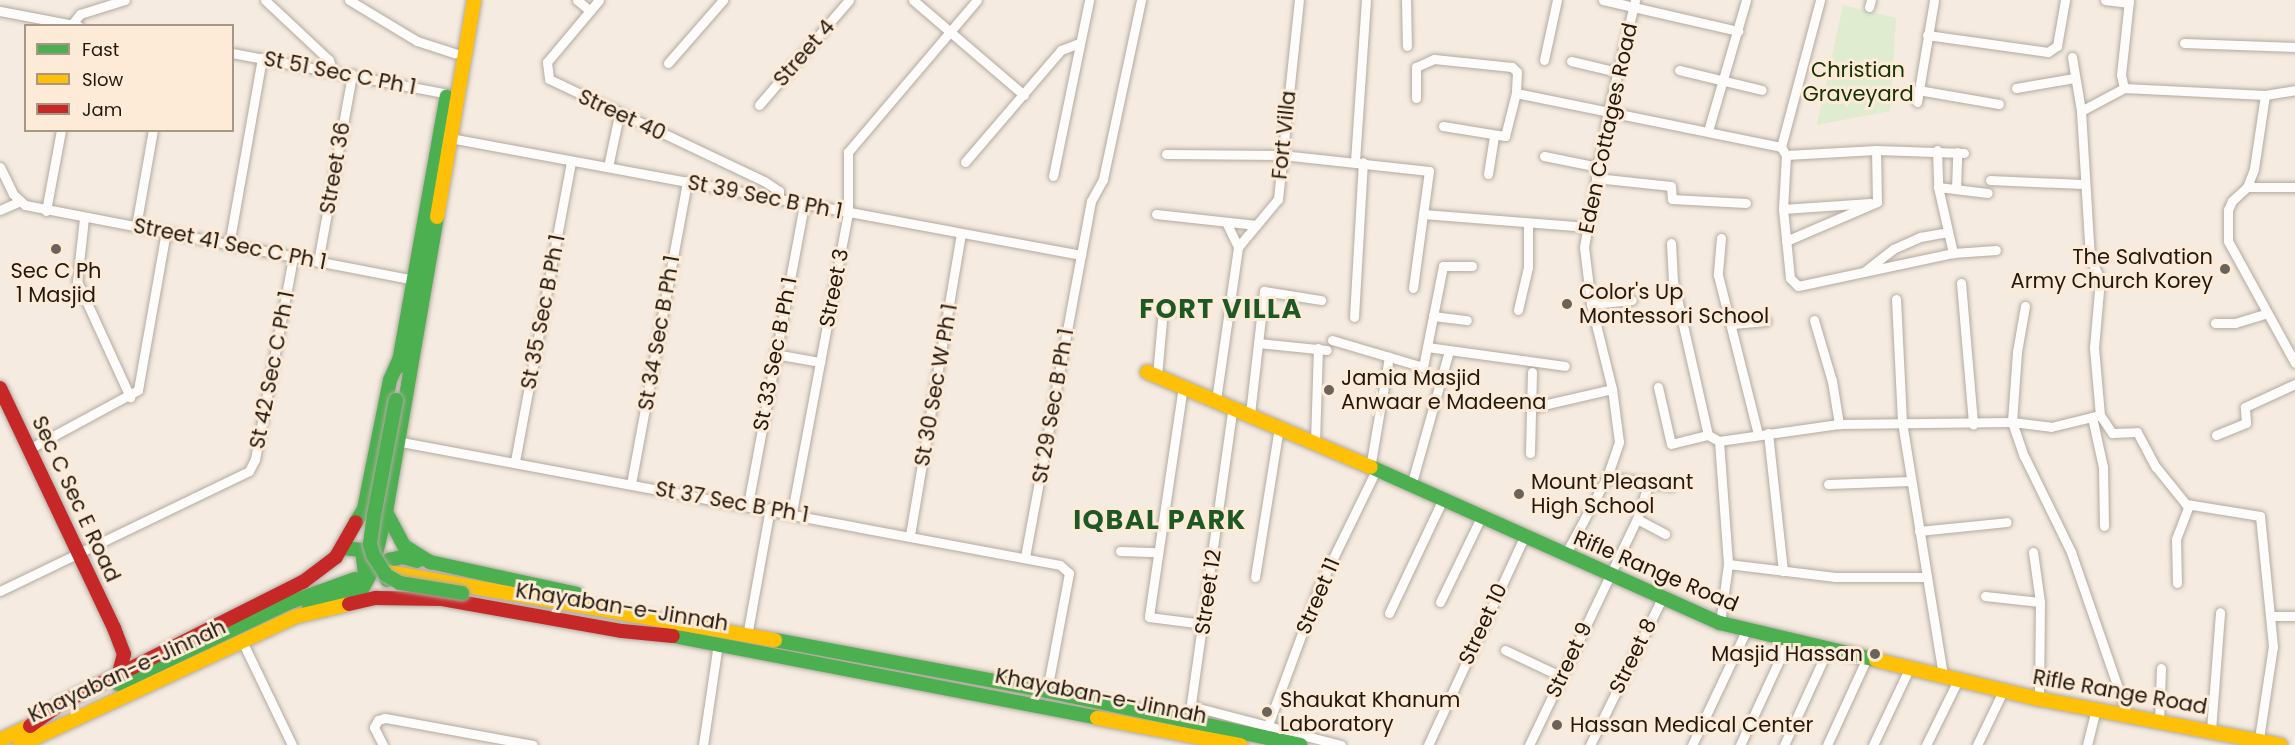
<!DOCTYPE html>
<style>
body{margin:0}
#map{position:relative;width:2295px;height:745px;overflow:hidden;background:#f5ebe0;font-family:Poppins,sans-serif}
div>[style]{position:absolute}
[style*='--x']{left:calc(var(--x)*1px);top:calc(var(--y)*1px);width:calc(var(--w)*1px);rotate:calc(var(--a)*1deg)}
.green>*{inset:0;background:#e0ecd0}
.roads{filter:drop-shadow(0 0 2px #b2aaa1) drop-shadow(0 0 2px #b2aaa1)}
.street>*{height:9px;margin:-4.5px;padding:0 4.5px;transform-origin:4.5px;border-radius:4.5px;background:#fefcfa}
.fast>*{height:14px;margin:-7px;padding:0 7px;transform-origin:7px;border-radius:7px;background:#4caf50}
.slow>*{height:14px;margin:-7px;padding:0 7px;transform-origin:7px;border-radius:7px;background:#ffc107}
.jam>*{height:14px;margin:-7px;padding:0 7px;transform-origin:7px;border-radius:7px;background:#c62828}
.bridges{filter:drop-shadow(0 0 2px #b2aaa1) drop-shadow(0 0 2px #b2aaa1)}
.fast-bridge>*{height:14px;margin:-7px;padding:0 7px;transform-origin:7px;border-radius:7px;background:#4caf50}
.dots>*{width:16px;height:16px;translate:-50% -50%;box-sizing:border-box;border:3px solid #feebd7;border-radius:50%}
span{translate:-50% -50%;white-space:nowrap;text-align:center;line-height:1.15;-webkit-text-stroke:6px #feebd7;paint-order:stroke}
.street-label{font-size:21px;color:#211910}
.park-label{font-size:21px;color:#143204}
.poi-label{font-size:21px;color:#211910}
.right{translate:-100% -50%;text-align:right}
.left{translate:0 -50%;text-align:left}
.district-label{font-size:27px;color:#1e5825;font-weight:700;letter-spacing:1.5px}
.legend{position:absolute;left:24px;top:24px;width:210px;height:108px;box-sizing:border-box;background:#feebd7;border:2px solid #a69787;margin:0;padding:8px 10px;list-style:none;font-size:18px;color:#211910}
.legend li{display:flex;align-items:center;gap:12px;height:30px}
.legend b{width:30px;border:2px solid #a69787}
</style>
<div id="map">
<div class="green">
<div style="clip-path:polygon(1843px 5px,1896px 18px,1890px 111px,1817px 125px)"></div>
</div>
<div class="roads">
<div class="street">
<div style="--x:265;--y:0;--w:88;--a:43.2"></div>
<div style="--x:329;--y:60;--w:10;--a:73"></div>
<div style="--x:349;--y:0;--w:79;--a:31.1"></div>
<div style="--x:417;--y:41;--w:40;--a:18"></div>
<div style="--x:577;--y:0;--w:17;--a:40"></div>
<div style="--x:599;--y:0;--w:81;--a:130"></div>
<div style="--x:547;--y:62;--w:17;--a:83"></div>
<div style="--x:549;--y:79;--w:238;--a:25.4"></div>
<div style="--x:764;--y:181;--w:18;--a:34"></div>
<div style="--x:779;--y:191;--w:9;--a:90"></div>
<div style="--x:913;--y:0;--w:146;--a:40.6"></div>
<div style="--x:1406;--y:0;--w:46;--a:88.8"></div>
<div style="--x:1603;--y:0;--w:139;--a:12.9"></div>
<div style="--x:2105;--y:0;--w:24;--a:7"></div>
<div style="--x:1869;--y:7;--w:7;--a:-74"></div>
<div style="--x:0;--y:11;--w:80;--a:10.8"></div>
<div style="--x:72;--y:24;--w:13;--a:-51"></div>
<div style="--x:80;--y:14;--w:47;--a:-17.3"></div>
<div style="--x:1927;--y:35;--w:122;--a:8"></div>
<div style="--x:2048;--y:52;--w:11;--a:-34"></div>
<div style="--x:2057;--y:46;--w:47;--a:-80.1"></div>
<div style="--x:2184;--y:43;--w:111;--a:2.1"></div>
<div style="--x:232;--y:53;--w:220;--a:10.7"></div>
<div style="--x:2072;--y:57;--w:55;--a:80.5"></div>
<div style="--x:2081;--y:111;--w:146;--a:86.5"></div>
<div style="--x:2090;--y:257;--w:24;--a:66"></div>
<div style="--x:2100;--y:279;--w:69;--a:95"></div>
<div style="--x:2094;--y:348;--w:67;--a:84.9"></div>
<div style="--x:2100;--y:415;--w:22;--a:56"></div>
<div style="--x:2112;--y:433;--w:25;--a:-2"></div>
<div style="--x:2137;--y:432;--w:40;--a:62"></div>
<div style="--x:2156;--y:467;--w:48;--a:51"></div>
<div style="--x:2186;--y:504;--w:75;--a:9.2"></div>
<div style="--x:2260;--y:516;--w:131;--a:84.3"></div>
<div style="--x:2273;--y:646;--w:100;--a:98.6"></div>
<div style="--x:1544;--y:60;--w:61;--a:-77.8"></div>
<div style="--x:1571;--y:61;--w:47;--a:13.4"></div>
<div style="--x:668;--y:63;--w:84;--a:-48.9"></div>
<div style="--x:1679;--y:70;--w:85;--a:13.5"></div>
<div style="--x:2016;--y:88;--w:59;--a:-9.8"></div>
<div style="--x:2124;--y:88;--w:13;--a:-103"></div>
<div style="--x:2121;--y:75;--w:75;--a:-83.9"></div>
<div style="--x:1918;--y:90;--w:82;--a:9.8"></div>
<div style="--x:2265;--y:95;--w:75;--a:98.5"></div>
<div style="--x:2254;--y:169;--w:19;--a:111"></div>
<div style="--x:2247;--y:187;--w:21;--a:137"></div>
<div style="--x:2232;--y:201;--w:10;--a:114"></div>
<div style="--x:2228;--y:210;--w:31;--a:90"></div>
<div style="--x:2228;--y:241;--w:139;--a:61.2"></div>
<div style="--x:1416;--y:98;--w:31;--a:-90"></div>
<div style="--x:1416;--y:67;--w:20;--a:-24"></div>
<div style="--x:1434;--y:59;--w:78;--a:5.9"></div>
<div style="--x:1512;--y:67;--w:7;--a:45"></div>
<div style="--x:1517;--y:72;--w:21;--a:93"></div>
<div style="--x:1516;--y:93;--w:270;--a:11.5"></div>
<div style="--x:1781;--y:147;--w:9;--a:58"></div>
<div style="--x:1786;--y:155;--w:54;--a:93.2"></div>
<div style="--x:1783;--y:209;--w:69;--a:84.2"></div>
<div style="--x:1790;--y:278;--w:11;--a:45"></div>
<div style="--x:1798;--y:286;--w:158;--a:-12"></div>
<div style="--x:1953;--y:253;--w:43;--a:-4"></div>
<div style="--x:1917;--y:102;--w:103;--a:-80.5"></div>
<div style="--x:759;--y:105;--w:138;--a:-49.4"></div>
<div style="--x:2081;--y:111;--w:49;--a:-28.1"></div>
<div style="--x:2124;--y:88;--w:141;--a:2.8"></div>
<div style="--x:2265;--y:95;--w:30;--a:-9"></div>
<div style="--x:1443;--y:126;--w:63;--a:9.2"></div>
<div style="--x:1505;--y:136;--w:44;--a:-75.7"></div>
<div style="--x:1708;--y:131;--w:136;--a:-73.8"></div>
<div style="--x:450;--y:138;--w:642;--a:10.5"></div>
<div style="--x:1781;--y:147;--w:152;--a:-75.1"></div>
<div style="--x:1937;--y:150;--w:37;--a:88"></div>
<div style="--x:1938;--y:187;--w:68;--a:77.2"></div>
<div style="--x:1166;--y:154;--w:116;--a:0.5"></div>
<div style="--x:1282;--y:155;--w:148;--a:6.2"></div>
<div style="--x:1429;--y:171;--w:43;--a:97.9"></div>
<div style="--x:1423;--y:214;--w:165;--a:4.5"></div>
<div style="--x:1786;--y:155;--w:90;--a:-3.2"></div>
<div style="--x:1876;--y:150;--w:88;--a:2"></div>
<div style="--x:1544;--y:156;--w:55;--a:11.5"></div>
<div style="--x:1355;--y:161;--w:161;--a:-86.1"></div>
<div style="--x:965;--y:162;--w:148;--a:-49.4"></div>
<div style="--x:1061;--y:50;--w:19;--a:-21"></div>
<div style="--x:0;--y:167;--w:30;--a:64"></div>
<div style="--x:13;--y:194;--w:16;--a:43"></div>
<div style="--x:25;--y:205;--w:395;--a:10.9"></div>
<div style="--x:608;--y:167;--w:53;--a:-78.1"></div>
<div style="--x:1488;--y:174;--w:38;--a:-81"></div>
<div style="--x:1053;--y:176;--w:180;--a:-78.4"></div>
<div style="--x:1596;--y:178;--w:75;--a:6.1"></div>
<div style="--x:1671;--y:186;--w:13;--a:86"></div>
<div style="--x:1672;--y:199;--w:74;--a:3.1"></div>
<div style="--x:1990;--y:180;--w:92;--a:2.5"></div>
<div style="--x:1938;--y:187;--w:50;--a:6.8"></div>
<div style="--x:2247;--y:187;--w:48;--a:0"></div>
<div style="--x:1956;--y:189;--w:37;--a:-88"></div>
<div style="--x:1783;--y:209;--w:87;--a:-3.9"></div>
<div style="--x:0;--y:210;--w:20;--a:-24"></div>
<div style="--x:46;--y:211;--w:82;--a:-79.5"></div>
<div style="--x:1156;--y:214;--w:101;--a:6.3"></div>
<div style="--x:84;--y:218;--w:63;--a:96.3"></div>
<div style="--x:77;--y:281;--w:128;--a:65.4"></div>
<div style="--x:1226;--y:222;--w:28;--a:64"></div>
<div style="--x:136;--y:226;--w:97;--a:-80"></div>
<div style="--x:1721;--y:238;--w:37;--a:95"></div>
<div style="--x:1718;--y:275;--w:164;--a:75.9"></div>
<div style="--x:1786;--y:241;--w:99;--a:-23.2"></div>
<div style="--x:1877;--y:202;--w:52;--a:-91.1"></div>
<div style="--x:1671;--y:243;--w:38;--a:87"></div>
<div style="--x:1673;--y:281;--w:158;--a:77.2"></div>
<div style="--x:1708;--y:435;--w:13;--a:29"></div>
<div style="--x:1719;--y:441;--w:121;--a:-8.1"></div>
<div style="--x:1839;--y:424;--w:173;--a:-0.7"></div>
<div style="--x:2012;--y:422;--w:39;--a:7"></div>
<div style="--x:2051;--y:427;--w:50;--a:-13.8"></div>
<div style="--x:229;--y:245;--w:190;--a:-80"></div>
<div style="--x:318;--y:262;--w:191;--a:-79.7"></div>
<div style="--x:1865;--y:271;--w:36;--a:-38"></div>
<div style="--x:1893;--y:249;--w:30;--a:-24"></div>
<div style="--x:1920;--y:237;--w:28;--a:-10"></div>
<div style="--x:1961;--y:283;--w:142;--a:85.1"></div>
<div style="--x:1413;--y:288;--w:75;--a:-82.3"></div>
<div style="--x:1896;--y:299;--w:123;--a:87.2"></div>
<div style="--x:1902;--y:422;--w:257;--a:80.8"></div>
<div style="--x:1591;--y:304;--w:41;--a:-5.6"></div>
<div style="--x:2025;--y:306;--w:47;--a:99.9"></div>
<div style="--x:2017;--y:352;--w:70;--a:94.1"></div>
<div style="--x:2012;--y:422;--w:36;--a:71"></div>
<div style="--x:2024;--y:456;--w:107;--a:63.9"></div>
<div style="--x:2071;--y:552;--w:175;--a:70.9"></div>
<div style="--x:1518;--y:310;--w:44;--a:-76.9"></div>
<div style="--x:1528;--y:267;--w:44;--a:-90"></div>
<div style="--x:1433;--y:316;--w:34;--a:7"></div>
<div style="--x:1354;--y:317;--w:155;--a:-86.7"></div>
<div style="--x:1814;--y:320;--w:64;--a:73.6"></div>
<div style="--x:1832;--y:381;--w:44;--a:80.8"></div>
<div style="--x:2215;--y:323;--w:20;--a:0"></div>
<div style="--x:2235;--y:323;--w:31;--a:-17"></div>
<div style="--x:1732;--y:324;--w:34;--a:-5"></div>
<div style="--x:1332;--y:340;--w:95;--a:16.5"></div>
<div style="--x:1423;--y:367;--w:103;--a:-78.8"></div>
<div style="--x:1443;--y:266;--w:29;--a:0"></div>
<div style="--x:1258;--y:343;--w:69;--a:5.8"></div>
<div style="--x:1427;--y:347;--w:139;--a:7.8"></div>
<div style="--x:775;--y:354;--w:46;--a:10.1"></div>
<div style="--x:1157;--y:376;--w:67;--a:-84.9"></div>
<div style="--x:1163;--y:309;--w:17;--a:3"></div>
<div style="--x:1183;--y:386;--w:233;--a:98.4"></div>
<div style="--x:1149;--y:617;--w:55;--a:7.3"></div>
<div style="--x:1658;--y:387;--w:58;--a:77.2"></div>
<div style="--x:1671;--y:444;--w:38;--a:-14"></div>
<div style="--x:1216;--y:400;--w:155;--a:-81.8"></div>
<div style="--x:1238;--y:247;--w:62;--a:-50.2"></div>
<div style="--x:1278;--y:199;--w:200;--a:-84"></div>
<div style="--x:1530;--y:408;--w:84;--a:-13"></div>
<div style="--x:1250;--y:414;--w:124;--a:-83.5"></div>
<div style="--x:1264;--y:291;--w:58;--a:9"></div>
<div style="--x:2092;--y:417;--w:51;--a:77.6"></div>
<div style="--x:2103;--y:467;--w:59;--a:89"></div>
<div style="--x:1768;--y:433;--w:139;--a:83.8"></div>
<div style="--x:2216;--y:435;--w:32;--a:-22"></div>
<div style="--x:2246;--y:423;--w:16;--a:-94"></div>
<div style="--x:2245;--y:407;--w:55;--a:-24.7"></div>
<div style="--x:396;--y:441;--w:675;--a:10.58"></div>
<div style="--x:1060;--y:565;--w:12;--a:42"></div>
<div style="--x:1069;--y:573;--w:120;--a:100.6"></div>
<div style="--x:1719;--y:441;--w:123;--a:85.8"></div>
<div style="--x:1728;--y:564;--w:60;--a:97.7"></div>
<div style="--x:1315;--y:442;--w:94;--a:-88.2"></div>
<div style="--x:29;--y:449;--w:124;--a:-28.4"></div>
<div style="--x:138;--y:390;--w:160;--a:-80"></div>
<div style="--x:1530;--y:453;--w:81;--a:-88.6"></div>
<div style="--x:515;--y:461;--w:304;--a:-79.4"></div>
<div style="--x:1370;--y:468;--w:113;--a:-80.3"></div>
<div style="--x:1607;--y:477;--w:65;--a:8"></div>
<div style="--x:631;--y:484;--w:308;--a:-79.5"></div>
<div style="--x:1828;--y:484;--w:83;--a:-2.1"></div>
<div style="--x:1411;--y:486;--w:140;--a:-74.3"></div>
<div style="--x:748;--y:504;--w:304;--a:-79.4"></div>
<div style="--x:792;--y:512;--w:305;--a:-79.4"></div>
<div style="--x:848;--y:212;--w:60;--a:-90"></div>
<div style="--x:848;--y:152;--w:199;--a:-49.7"></div>
<div style="--x:1637;--y:519;--w:32;--a:28"></div>
<div style="--x:1919;--y:531;--w:88;--a:-5.8"></div>
<div style="--x:910;--y:535;--w:305;--a:-80.4"></div>
<div style="--x:1120;--y:551;--w:37;--a:2"></div>
<div style="--x:2033;--y:552;--w:50;--a:82"></div>
<div style="--x:2040;--y:602;--w:97;--a:90.6"></div>
<div style="--x:1565;--y:555;--w:89;--a:-61.7"></div>
<div style="--x:1607;--y:477;--w:37;--a:-71"></div>
<div style="--x:1619;--y:442;--w:53;--a:-97.5"></div>
<div style="--x:1612;--y:389;--w:88;--a:-103.9"></div>
<div style="--x:1591;--y:304;--w:57;--a:-97"></div>
<div style="--x:1584;--y:247;--w:137;--a:-79.9"></div>
<div style="--x:1608;--y:112;--w:115;--a:-76.4"></div>
<div style="--x:1025;--y:557;--w:362;--a:-79.5"></div>
<div style="--x:1091;--y:201;--w:25;--a:-61"></div>
<div style="--x:1103;--y:179;--w:183;--a:-78"></div>
<div style="--x:1728;--y:564;--w:108;--a:6.9"></div>
<div style="--x:1835;--y:577;--w:92;--a:0"></div>
<div style="--x:1255;--y:577;--w:152;--a:-80.9"></div>
<div style="--x:2177;--y:583;--w:44;--a:-91.3"></div>
<div style="--x:2176;--y:539;--w:36;--a:-69"></div>
<div style="--x:0;--y:591;--w:276;--a:-25.7"></div>
<div style="--x:249;--y:471;--w:13;--a:-63"></div>
<div style="--x:255;--y:459;--w:205;--a:-79.3"></div>
<div style="--x:1985;--y:596;--w:55;--a:6.2"></div>
<div style="--x:1440;--y:602;--w:94;--a:-64.2"></div>
<div style="--x:1389;--y:613;--w:126;--a:-64.7"></div>
<div style="--x:2272;--y:616;--w:23;--a:0"></div>
<div style="--x:747;--y:636;--w:130;--a:-79.8"></div>
<div style="--x:242;--y:641;--w:115;--a:64.3"></div>
<div style="--x:1505;--y:650;--w:63;--a:25.3"></div>
<div style="--x:1191;--y:706;--w:155;--a:14.6"></div>
<div style="--x:1189;--y:718;--w:315;--a:-82"></div>
<div style="--x:2159;--y:723;--w:55;--a:-87.9"></div>
<div style="--x:1268;--y:725;--w:147;--a:-69.7"></div>
<div style="--x:1319;--y:587;--w:130;--a:-64"></div>
<div style="--x:2211;--y:730;--w:118;--a:-85.6"></div>
<div style="--x:383;--y:745;--w:20;--a:-117"></div>
<div style="--x:374;--y:727;--w:8;--a:-60"></div>
<div style="--x:378;--y:720;--w:7;--a:-16"></div>
<div style="--x:385;--y:718;--w:150;--a:10.3"></div>
<div style="--x:703;--y:745;--w:102;--a:-81.6"></div>
<div style="--x:1428;--y:745;--w:229;--a:-65.2"></div>
<div style="--x:1529;--y:745;--w:250;--a:-64.5"></div>
<div style="--x:1637;--y:519;--w:38;--a:-72"></div>
<div style="--x:1590;--y:745;--w:161;--a:-63.9"></div>
<div style="--x:1692;--y:745;--w:126;--a:-64.7"></div>
<div style="--x:1740;--y:745;--w:115;--a:-65.2"></div>
<div style="--x:1784;--y:745;--w:103;--a:-65.4"></div>
<div style="--x:1827;--y:745;--w:94;--a:-65.4"></div>
<div style="--x:1873;--y:745;--w:84;--a:-64.7"></div>
<div style="--x:1926;--y:745;--w:72;--a:-63.8"></div>
<div style="--x:1977;--y:745;--w:60;--a:-64.3"></div>
<div style="--x:2087;--y:745;--w:36;--a:-76"></div>
</div>
<div class="fast">
<div style="--x:398;--y:367;--w:275;--a:-79.8"></div>
<div style="--x:1371;--y:467;--w:382;--a:24.1"></div>
<div style="--x:1720;--y:623;--w:160;--a:13.3"></div>
<div style="--x:386;--y:512;--w:38;--a:62"></div>
<div style="--x:404;--y:546;--w:31;--a:32"></div>
<div style="--x:430;--y:562;--w:150;--a:12.3"></div>
<div style="--x:356;--y:522;--w:15;--a:-58"></div>
<div style="--x:364;--y:509;--w:132;--a:-78.6"></div>
<div style="--x:390;--y:380;--w:22;--a:-66"></div>
<div style="--x:343;--y:548;--w:19;--a:6"></div>
<div style="--x:362;--y:550;--w:25;--a:83"></div>
<div style="--x:387;--y:580;--w:10;--a:-114"></div>
<div style="--x:383;--y:571;--w:13;--a:-61"></div>
<div style="--x:389;--y:560;--w:13;--a:-13"></div>
<div style="--x:402;--y:557;--w:16;--a:14"></div>
<div style="--x:309;--y:608;--w:24;--a:-28"></div>
<div style="--x:330;--y:597;--w:33;--a:-14"></div>
<div style="--x:362;--y:589;--w:21;--a:-61"></div>
<div style="--x:372;--y:571;--w:61;--a:-76.7"></div>
<div style="--x:386;--y:512;--w:299;--a:-80.2"></div>
<div style="--x:673;--y:636;--w:432;--a:10.9"></div>
<div style="--x:775;--y:640;--w:277;--a:10.6"></div>
<div style="--x:1047;--y:691;--w:259;--a:12"></div>
<div style="--x:118;--y:684;--w:188;--a:-25.5"></div>
<div style="--x:288;--y:603;--w:71;--a:-19.7"></div>
</div>
<div class="slow">
<div style="--x:437;--y:217;--w:220;--a:-80.3"></div>
<div style="--x:1147;--y:372;--w:243;--a:23"></div>
<div style="--x:389;--y:572;--w:392;--a:10"></div>
<div style="--x:1876;--y:660;--w:168;--a:13.5"></div>
<div style="--x:2039;--y:699;--w:246;--a:10.8"></div>
<div style="--x:1097;--y:718;--w:146;--a:10.7"></div>
<div style="--x:0;--y:740;--w:40;--a:-25"></div>
<div style="--x:20;--y:745;--w:302;--a:-25"></div>
<div style="--x:294;--y:617;--w:57;--a:-13.3"></div>
</div>
<div class="jam">
<div style="--x:0;--y:388;--w:266;--a:64.6"></div>
<div style="--x:114;--y:628;--w:28;--a:69"></div>
<div style="--x:124;--y:654;--w:20;--a:105"></div>
<div style="--x:349;--y:604;--w:28;--a:-13"></div>
<div style="--x:376;--y:598;--w:66;--a:0.9"></div>
<div style="--x:442;--y:599;--w:183;--a:10.1"></div>
<div style="--x:622;--y:631;--w:51;--a:5.6"></div>
<div style="--x:30;--y:726;--w:37;--a:-36"></div>
<div style="--x:60;--y:704;--w:272;--a:-26.7"></div>
<div style="--x:303;--y:582;--w:41;--a:-37.1"></div>
<div style="--x:336;--y:557;--w:40;--a:-60.3"></div>
</div>
</div>
<div class="bridges">
<div class="fast-bridge">
<div style="--x:396;--y:400;--w:117;--a:100.8"></div>
<div style="--x:374;--y:515;--w:29;--a:98"></div>
<div style="--x:370;--y:544;--w:11;--a:75"></div>
<div style="--x:373;--y:555;--w:24;--a:57"></div>
<div style="--x:386;--y:575;--w:16;--a:30"></div>
<div style="--x:400;--y:583;--w:63;--a:9.2"></div>
</div>
</div>
<div class="dots">
<div style="left:56px;top:249px;background:#6b6259"></div>
<div style="left:2225px;top:269px;background:#6b6259"></div>
<div style="left:1567px;top:304px;background:#6b6259"></div>
<div style="left:1329px;top:390px;background:#6b6259"></div>
<div style="left:1519px;top:494px;background:#6b6259"></div>
<div style="left:1875px;top:654px;background:#6b6259"></div>
<div style="left:1267px;top:712px;background:#6b6259"></div>
<div style="left:1557px;top:725px;background:#6b6259"></div>
</div>
<div class="street-label">
<span style="left:804px;top:53px;rotate:-49deg">Street 4</span>
<span style="left:340px;top:73px;rotate:11deg">St 51 Sec C Ph 1</span>
<span style="left:622px;top:115px;rotate:25deg">Street 40</span>
<span style="left:1608px;top:128px;rotate:-78deg">Eden Cottages Road</span>
<span style="left:1284px;top:135px;rotate:-84deg">Fort Villa</span>
<span style="left:335px;top:168px;rotate:-80deg">Street 36</span>
<span style="left:765px;top:197px;rotate:11deg">St 39 Sec B Ph 1</span>
<span style="left:230px;top:244px;rotate:11deg">Street 41 Sec C Ph 1</span>
<span style="left:834px;top:288px;rotate:-79deg">Street 3</span>
<span style="left:543px;top:312px;rotate:-79deg">St 35 Sec B Ph 1</span>
<span style="left:659px;top:333px;rotate:-80deg">St 34 Sec B Ph 1</span>
<span style="left:775px;top:354px;rotate:-79deg">St 33 Sec B Ph 1</span>
<span style="left:272px;top:370px;rotate:-79deg">St 42 Sec C Ph 1</span>
<span style="left:936px;top:385px;rotate:-80deg">St 30 Sec W Ph 1</span>
<span style="left:1053px;top:406px;rotate:-80deg">St 29 Sec B Ph 1</span>
<span style="left:76px;top:499px;rotate:65deg">Sec C Sec E Road</span>
<span style="left:732px;top:502px;rotate:10deg">St 37 Sec B Ph 1</span>
<span style="left:1656px;top:571px;rotate:23deg">Rifle Range Road</span>
<span style="left:1208px;top:592px;rotate:-82deg">Street 12</span>
<span style="left:1318px;top:596px;rotate:-67deg">Street 11</span>
<span style="left:622px;top:607px;rotate:9deg">Khayaban-e-Jinnah</span>
<span style="left:1483px;top:624px;rotate:-65deg">Street 10</span>
<span style="left:1633px;top:656px;rotate:-64deg">Street 8</span>
<span style="left:1569px;top:660px;rotate:-65deg">Street 9</span>
<span style="left:127px;top:671px;rotate:-25deg">Khayaban-e-Jinnah</span>
<span style="left:2120px;top:692px;rotate:10deg">Rifle Range Road</span>
<span style="left:1101px;top:696px;rotate:11deg">Khayaban-e-Jinnah</span>
</div>
<div class="park-label">
<span style="left:1858px;top:82px">Christian<br>Graveyard</span>
</div>
<div class="poi-label">
<span class="right" style="left:2213px;top:269px">The Salvation<br>Army Church Korey</span>
<span style="left:56px;top:283px">Sec C Ph<br>1 Masjid</span>
<span class="left" style="left:1579px;top:304px">Color's Up<br>Montessori School</span>
<span class="left" style="left:1341px;top:390px">Jamia Masjid<br>Anwaar e Madeena</span>
<span class="left" style="left:1531px;top:494px">Mount Pleasant<br>High School</span>
<span class="right" style="left:1863px;top:654px">Masjid Hassan</span>
<span class="left" style="left:1280px;top:712px">Shaukat Khanum<br>Laboratory</span>
<span class="left" style="left:1570px;top:725px">Hassan Medical Center</span>
</div>
<div class="district-label">
<span style="left:1221px;top:309px">FORT VILLA</span>
<span style="left:1160px;top:520px">IQBAL PARK</span>
</div>
<ul class="legend">
<li><b style="height:8px;background:#4caf50"></b>Fast</li>
<li><b style="height:8px;background:#ffc107"></b>Slow</li>
<li><b style="height:8px;background:#c62828"></b>Jam</li>
</ul>
</div>
